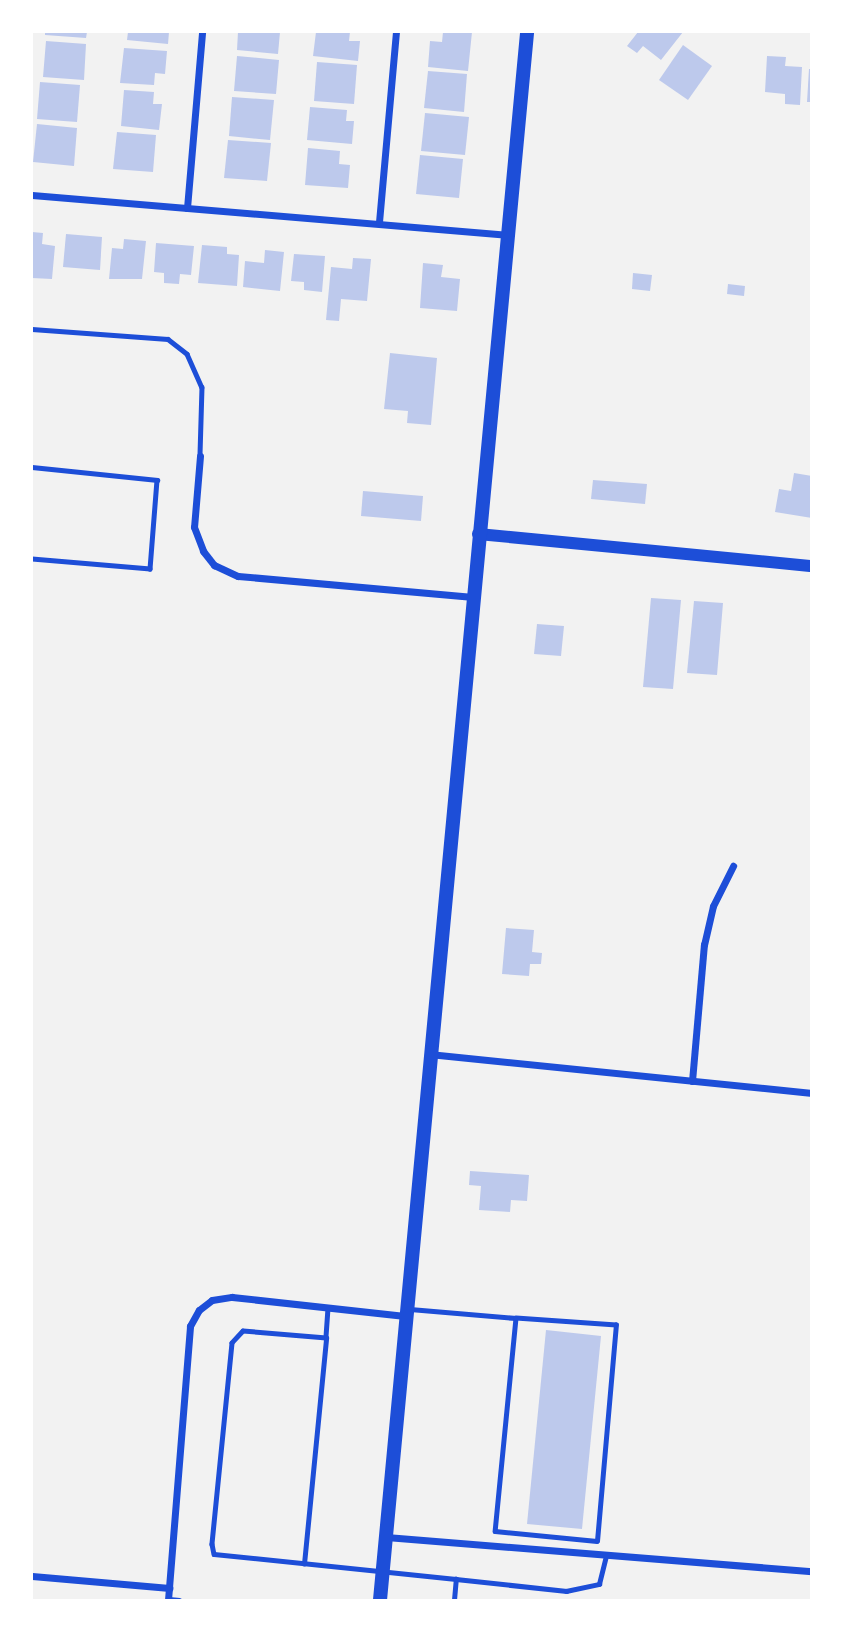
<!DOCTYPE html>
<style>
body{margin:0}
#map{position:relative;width:843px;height:1632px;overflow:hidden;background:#f2f2f2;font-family:"Archivo Narrow",sans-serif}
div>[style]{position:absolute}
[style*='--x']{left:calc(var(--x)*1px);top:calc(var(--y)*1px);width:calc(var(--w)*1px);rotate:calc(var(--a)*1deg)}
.building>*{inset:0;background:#bdc9ec}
.service>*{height:4.5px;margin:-2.25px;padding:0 2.25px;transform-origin:2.25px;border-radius:2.25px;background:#1d4ed8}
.minor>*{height:7px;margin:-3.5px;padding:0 3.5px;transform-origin:3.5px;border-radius:3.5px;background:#1d4ed8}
.tertiary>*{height:12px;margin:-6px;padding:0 6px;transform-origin:6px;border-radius:6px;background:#1d4ed8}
.secondary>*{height:14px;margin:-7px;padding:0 7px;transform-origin:7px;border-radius:7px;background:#1d4ed8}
span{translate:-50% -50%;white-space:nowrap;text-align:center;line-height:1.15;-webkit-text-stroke:5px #fff;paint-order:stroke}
.frame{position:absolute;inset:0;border:33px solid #fff;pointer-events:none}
</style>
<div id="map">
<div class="building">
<div style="clip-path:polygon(45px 32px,87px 32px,86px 38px,45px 35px)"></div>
<div style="clip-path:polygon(128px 32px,169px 32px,168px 44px,127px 40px)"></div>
<div style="clip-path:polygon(238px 32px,280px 32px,278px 54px,237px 50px)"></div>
<div style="clip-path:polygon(316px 32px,350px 32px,349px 41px,360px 41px,358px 61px,313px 56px)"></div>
<div style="clip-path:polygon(443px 32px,472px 32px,468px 71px,428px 67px,430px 41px,442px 42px)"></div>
<div style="clip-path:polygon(638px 32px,683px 32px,661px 60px,643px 46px,637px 53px,627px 46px)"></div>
<div style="clip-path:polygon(46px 41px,86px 44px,84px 80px,43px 77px)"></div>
<div style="clip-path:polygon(683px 45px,712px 66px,688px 100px,659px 80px)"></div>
<div style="clip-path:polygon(124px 48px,167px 51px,165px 74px,155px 73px,154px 85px,120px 83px)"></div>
<div style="clip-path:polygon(237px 56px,279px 60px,276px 94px,234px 91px)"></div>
<div style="clip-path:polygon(767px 56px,786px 57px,785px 66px,802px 67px,800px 105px,785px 104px,785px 94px,765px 92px)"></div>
<div style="clip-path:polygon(317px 62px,357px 65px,354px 104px,314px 101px)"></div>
<div style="clip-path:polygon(809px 69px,812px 69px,812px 102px,807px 102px)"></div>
<div style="clip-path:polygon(428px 71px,467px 74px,464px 112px,424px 108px)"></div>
<div style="clip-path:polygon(40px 82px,80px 85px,77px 122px,37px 119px)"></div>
<div style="clip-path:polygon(124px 90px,154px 92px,153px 104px,162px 104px,159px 130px,121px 126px)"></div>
<div style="clip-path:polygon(232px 97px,274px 100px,270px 140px,229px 136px)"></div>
<div style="clip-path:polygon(310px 107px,347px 110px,346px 121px,354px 121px,352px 144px,307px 140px)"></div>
<div style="clip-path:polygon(425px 113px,469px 117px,465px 155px,421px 151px)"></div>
<div style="clip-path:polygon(37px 124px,77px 128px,74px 166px,33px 162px)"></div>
<div style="clip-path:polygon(117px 132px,156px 135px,153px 172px,113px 169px)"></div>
<div style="clip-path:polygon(228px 140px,271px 143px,267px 181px,224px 178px)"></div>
<div style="clip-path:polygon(308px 148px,340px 151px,339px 164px,350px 165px,348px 188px,305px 185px)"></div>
<div style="clip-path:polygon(420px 155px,463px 159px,459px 198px,416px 194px)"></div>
<div style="clip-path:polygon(32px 232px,43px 233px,42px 244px,55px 246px,52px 279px,32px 278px)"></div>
<div style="clip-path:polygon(66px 234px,102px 237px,100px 270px,63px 267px)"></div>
<div style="clip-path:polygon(124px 239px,146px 241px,142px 279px,109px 279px,112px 248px,123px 249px)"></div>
<div style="clip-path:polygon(156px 243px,194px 246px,191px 275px,180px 274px,179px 284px,164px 283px,164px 273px,154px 272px)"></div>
<div style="clip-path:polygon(202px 245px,227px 247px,227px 254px,239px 255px,237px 286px,198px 283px)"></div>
<div style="clip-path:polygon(265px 250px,284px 252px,280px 291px,243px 287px,245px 261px,264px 263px)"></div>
<div style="clip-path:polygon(294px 254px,325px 256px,322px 292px,304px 290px,304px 282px,291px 281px)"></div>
<div style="clip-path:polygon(353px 258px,371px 259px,367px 301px,341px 299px,339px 321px,326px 320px,331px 267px,352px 269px)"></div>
<div style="clip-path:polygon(423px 263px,443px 265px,441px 277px,460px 279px,457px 311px,420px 308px)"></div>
<div style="clip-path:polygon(633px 273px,652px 275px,650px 291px,632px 289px)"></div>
<div style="clip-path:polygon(728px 284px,745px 286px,744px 296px,727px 294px)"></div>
<div style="clip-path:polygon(390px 353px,437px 358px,431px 425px,407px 423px,408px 411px,384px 409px)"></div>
<div style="clip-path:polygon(794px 473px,812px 476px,812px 518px,775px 512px,779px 489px,791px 491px)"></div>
<div style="clip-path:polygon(593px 480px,647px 484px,645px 504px,591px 499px)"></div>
<div style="clip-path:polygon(363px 491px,423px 496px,421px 521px,361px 516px)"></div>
<div style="clip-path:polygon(651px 598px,681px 600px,673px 689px,643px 687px)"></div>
<div style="clip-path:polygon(694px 601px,723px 603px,717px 675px,687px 673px)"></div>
<div style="clip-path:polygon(537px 624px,564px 626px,561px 656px,534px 654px)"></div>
<div style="clip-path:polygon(506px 928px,534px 930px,532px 952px,542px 953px,541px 964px,530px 964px,529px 976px,502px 974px)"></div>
<div style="clip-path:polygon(470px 1171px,529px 1175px,527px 1201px,511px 1200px,510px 1212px,479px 1210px,481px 1186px,469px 1185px)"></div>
<div style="clip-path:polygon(546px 1330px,601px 1336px,582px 1529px,527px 1524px)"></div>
</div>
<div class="service">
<div style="--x:32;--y:329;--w:136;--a:4.2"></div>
<div style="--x:168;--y:339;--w:24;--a:38"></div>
<div style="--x:187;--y:354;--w:36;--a:66"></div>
<div style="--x:202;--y:387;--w:69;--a:91.7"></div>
<div style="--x:32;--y:467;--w:126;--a:5.9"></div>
<div style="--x:157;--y:480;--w:89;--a:94.5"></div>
<div style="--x:150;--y:569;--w:118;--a:-175.2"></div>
<div style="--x:328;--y:1308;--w:30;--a:94"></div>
<div style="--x:326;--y:1338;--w:83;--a:-175.2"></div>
<div style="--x:243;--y:1331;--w:16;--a:133"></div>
<div style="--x:232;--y:1343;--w:202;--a:95.7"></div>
<div style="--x:212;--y:1544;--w:10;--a:79"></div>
<div style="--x:214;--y:1554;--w:243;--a:5.9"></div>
<div style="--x:410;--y:1309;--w:106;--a:4.9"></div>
<div style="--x:516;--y:1318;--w:214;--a:95.6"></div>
<div style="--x:495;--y:1531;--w:102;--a:5.6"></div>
<div style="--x:597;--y:1541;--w:217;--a:-85"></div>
<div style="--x:616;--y:1325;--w:100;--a:-176"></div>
<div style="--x:304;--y:1564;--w:227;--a:-84.4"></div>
<div style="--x:169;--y:1599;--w:10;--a:6"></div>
<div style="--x:454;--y:1600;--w:21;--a:-85"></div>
<div style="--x:456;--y:1579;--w:111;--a:6.2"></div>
<div style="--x:566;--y:1591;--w:34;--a:-12"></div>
<div style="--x:599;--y:1584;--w:30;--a:-76"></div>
</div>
<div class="minor">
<div style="--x:32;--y:195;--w:479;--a:4.8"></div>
<div style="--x:187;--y:208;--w:177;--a:-85.1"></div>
<div style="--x:379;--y:222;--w:191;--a:-84.9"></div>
<div style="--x:200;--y:456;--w:71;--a:94.8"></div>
<div style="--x:194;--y:527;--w:26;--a:69"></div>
<div style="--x:203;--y:551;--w:18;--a:52"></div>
<div style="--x:214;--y:565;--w:26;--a:25"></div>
<div style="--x:238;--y:576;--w:236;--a:5.1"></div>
<div style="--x:429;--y:1054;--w:385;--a:5.8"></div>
<div style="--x:692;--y:1081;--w:137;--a:-85"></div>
<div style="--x:704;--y:945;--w:40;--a:-77"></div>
<div style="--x:713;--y:906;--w:45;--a:-63.4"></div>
<div style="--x:386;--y:1537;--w:427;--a:4.6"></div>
<div style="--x:32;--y:1576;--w:138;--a:5"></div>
<div style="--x:168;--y:1600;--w:275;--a:-85.4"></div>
<div style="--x:190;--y:1326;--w:18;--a:-61"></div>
<div style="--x:199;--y:1310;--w:16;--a:-38"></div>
<div style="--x:212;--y:1300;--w:20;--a:-9"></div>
<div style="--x:232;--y:1297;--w:174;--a:6.3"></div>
</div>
<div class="tertiary">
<div style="--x:478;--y:534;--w:336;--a:5.5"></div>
</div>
<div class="secondary">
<div style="--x:380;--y:1600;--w:1575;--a:-84.64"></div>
</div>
<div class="frame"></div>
</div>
